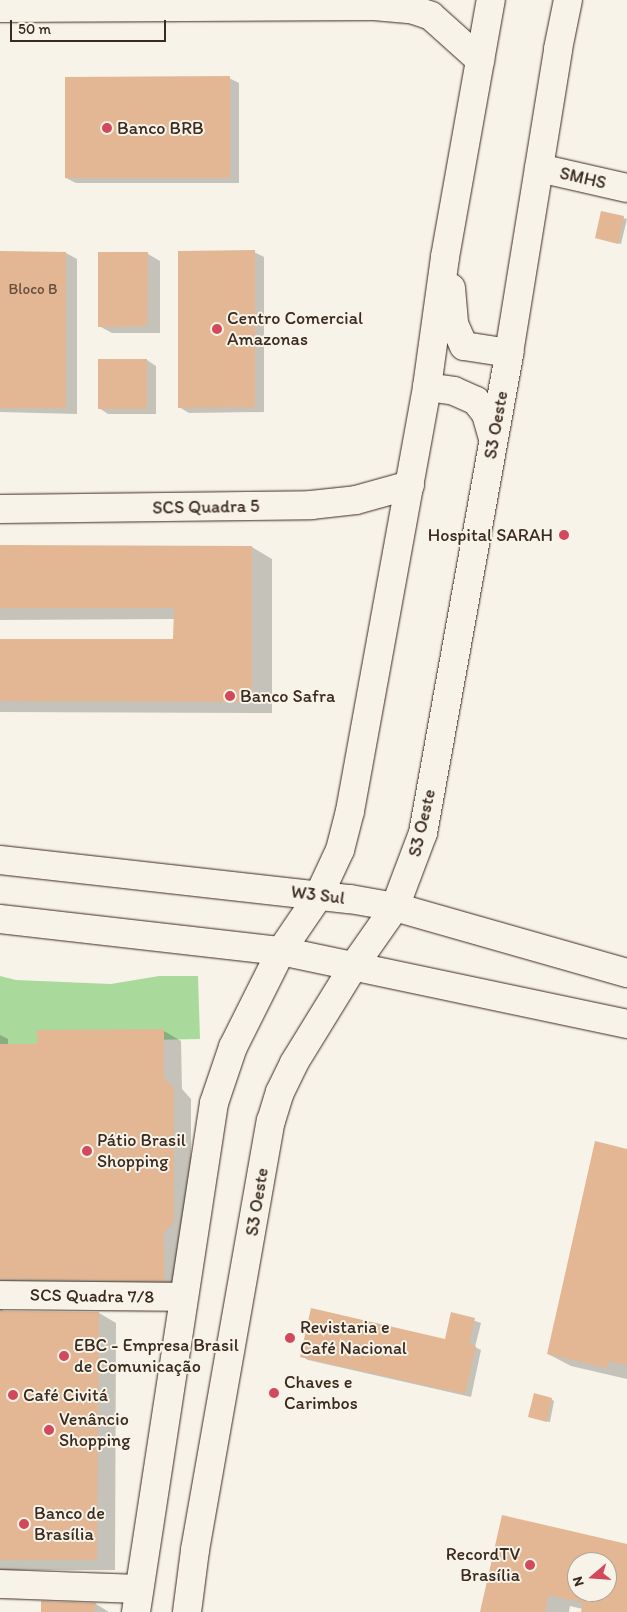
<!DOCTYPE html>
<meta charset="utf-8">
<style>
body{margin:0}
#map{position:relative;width:627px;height:1612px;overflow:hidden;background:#f7f3e8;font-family:Itim,sans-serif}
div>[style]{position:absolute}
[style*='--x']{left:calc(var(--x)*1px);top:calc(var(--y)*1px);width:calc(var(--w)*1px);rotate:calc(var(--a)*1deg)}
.green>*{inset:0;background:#a9da9b}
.shadow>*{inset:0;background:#0003}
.building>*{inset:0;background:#e3b694}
.roads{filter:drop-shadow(0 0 1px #3b2a1e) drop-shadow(0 0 1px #3b2a1e)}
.tertiary>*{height:28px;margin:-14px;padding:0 14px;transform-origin:14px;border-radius:14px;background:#f7f3e8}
.secondary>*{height:28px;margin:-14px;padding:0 14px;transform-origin:14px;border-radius:14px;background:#f7f3e8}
.primary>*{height:28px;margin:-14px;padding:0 14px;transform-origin:14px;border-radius:14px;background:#f7f3e8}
.dots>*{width:14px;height:14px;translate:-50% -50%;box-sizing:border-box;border:2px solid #f7f3e8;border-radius:50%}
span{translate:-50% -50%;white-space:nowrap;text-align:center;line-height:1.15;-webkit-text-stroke:4px #f7f3e8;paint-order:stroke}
.number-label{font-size:15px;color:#654d3c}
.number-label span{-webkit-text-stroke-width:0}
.poi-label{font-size:18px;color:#3b2a1e}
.left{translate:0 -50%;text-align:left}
.right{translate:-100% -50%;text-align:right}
.street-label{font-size:18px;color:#3b2a1e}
.north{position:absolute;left:567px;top:1552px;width:50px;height:50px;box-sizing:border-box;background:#f7f3e8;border:1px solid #aca397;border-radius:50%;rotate:252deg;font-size:14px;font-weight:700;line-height:20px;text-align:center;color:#3b2a1e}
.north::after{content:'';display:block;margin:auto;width:18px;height:22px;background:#d1495b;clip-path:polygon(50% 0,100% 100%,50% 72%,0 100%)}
.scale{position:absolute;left:10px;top:20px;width:156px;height:22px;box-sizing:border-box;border:2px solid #3b2a1e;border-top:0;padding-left:6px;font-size:15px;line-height:18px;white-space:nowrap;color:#3b2a1e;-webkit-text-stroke:4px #f7f3e8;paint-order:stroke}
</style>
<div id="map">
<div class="green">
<div style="clip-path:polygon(0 976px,16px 980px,111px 984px,159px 976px,198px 976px,200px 1039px,44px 1042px,0 1066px)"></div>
</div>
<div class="shadow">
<div style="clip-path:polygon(229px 78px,239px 83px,239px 183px,76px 183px,66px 178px)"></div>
<div style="clip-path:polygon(602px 213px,627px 219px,621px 244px,596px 238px)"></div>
<div style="clip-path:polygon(254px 252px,264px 257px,264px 412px,189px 413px,179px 407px)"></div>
<div style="clip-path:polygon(0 253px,66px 253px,77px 259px,77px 414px,0 412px)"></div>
<div style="clip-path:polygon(148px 254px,160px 261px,160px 333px,112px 333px,99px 326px)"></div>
<div style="clip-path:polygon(147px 360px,156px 366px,156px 414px,108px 414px,99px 408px)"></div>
<div style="clip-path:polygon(0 547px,252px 547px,272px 559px,272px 713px,0 712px,0 640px,174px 641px,175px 619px,0 620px)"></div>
<div style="clip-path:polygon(164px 1031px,181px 1041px,182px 1089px,191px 1099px,191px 1233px,181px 1290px,2px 1305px,3px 1312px,99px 1313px,116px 1323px,115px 1570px,0 1570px,0 1035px,8px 1039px,8px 1045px,38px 1045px)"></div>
<div style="clip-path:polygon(627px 1150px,627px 1379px,571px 1366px,548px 1354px)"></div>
<div style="clip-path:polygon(452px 1313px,481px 1323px,475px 1347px,481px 1350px,471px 1397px,308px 1360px,301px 1356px,446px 1340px)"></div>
<div style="clip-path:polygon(551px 1399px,554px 1401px,550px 1422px,533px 1418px)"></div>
<div style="clip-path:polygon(evenodd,503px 1517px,627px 1546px,627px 1612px,582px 1612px,583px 1609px,570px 1606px,569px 1612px,481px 1612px,503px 1517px,577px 1562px,607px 1562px,607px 1592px,577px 1592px,577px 1562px)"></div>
<div style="clip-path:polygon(96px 1604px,109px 1612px,42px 1612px)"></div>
</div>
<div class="building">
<div style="clip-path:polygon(230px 76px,230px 178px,65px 178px,65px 77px)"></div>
<div style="clip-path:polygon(601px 211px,624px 216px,618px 244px,595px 238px)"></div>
<div style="clip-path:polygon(255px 250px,255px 407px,178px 408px,178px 251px)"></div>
<div style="clip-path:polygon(0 251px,66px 252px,66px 408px,0 408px)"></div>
<div style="clip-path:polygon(98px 252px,148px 252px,147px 326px,98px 327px)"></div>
<div style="clip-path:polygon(98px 359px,147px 359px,147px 409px,98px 409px)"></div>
<div style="clip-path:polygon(0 545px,252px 546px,252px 702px,0 701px,0 639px,173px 639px,174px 608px,0 608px)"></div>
<div style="clip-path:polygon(164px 1029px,164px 1078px,174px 1088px,174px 1222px,164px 1232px,164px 1281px,0 1279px,0 1044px,37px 1044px,37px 1030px)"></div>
<div style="clip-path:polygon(595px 1141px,627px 1149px,627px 1365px,609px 1361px,607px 1368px,547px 1354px)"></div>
<div style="clip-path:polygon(311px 1308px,445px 1339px,451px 1312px,475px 1318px,469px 1344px,476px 1346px,465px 1394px,300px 1357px)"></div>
<div style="clip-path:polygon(0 1311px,99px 1312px,97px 1560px,0 1560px)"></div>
<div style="clip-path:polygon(534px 1393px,552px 1398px,547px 1422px,528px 1417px)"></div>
<div style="clip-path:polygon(evenodd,502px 1515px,627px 1544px,627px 1612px,581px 1612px,583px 1603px,549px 1595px,545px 1612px,480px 1612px,502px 1515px,577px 1562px,607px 1562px,607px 1592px,577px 1592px,577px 1562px)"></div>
<div style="clip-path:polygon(41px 1601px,96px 1603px,94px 1612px,41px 1612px)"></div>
</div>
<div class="roads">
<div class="tertiary">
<div style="--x:0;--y:8;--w:374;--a:-0.3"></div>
<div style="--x:374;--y:6;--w:37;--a:5"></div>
<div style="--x:411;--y:9;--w:21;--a:19"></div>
<div style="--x:431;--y:16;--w:66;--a:41.9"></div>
<div style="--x:539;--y:168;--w:90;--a:12.8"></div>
<div style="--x:0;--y:509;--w:311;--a:-0.7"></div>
<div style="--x:311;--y:505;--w:45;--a:-6.3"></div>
<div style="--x:356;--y:500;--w:56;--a:-15.5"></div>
<div style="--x:0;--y:1295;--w:183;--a:0.6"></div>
<div style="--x:0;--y:1584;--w:139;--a:2.1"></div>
</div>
<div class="secondary">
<div style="--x:451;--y:288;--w:36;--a:85"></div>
<div style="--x:454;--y:324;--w:24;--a:66"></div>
<div style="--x:464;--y:346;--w:46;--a:8.8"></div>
<div style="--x:427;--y:387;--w:27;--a:8"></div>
<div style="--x:454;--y:391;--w:24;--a:24"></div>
<div style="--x:476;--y:401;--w:16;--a:52"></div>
<div style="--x:486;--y:414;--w:25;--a:74"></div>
<div style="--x:136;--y:1612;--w:515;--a:-81.29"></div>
<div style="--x:214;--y:1103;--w:59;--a:-71.3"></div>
<div style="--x:233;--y:1047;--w:107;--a:-63.4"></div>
<div style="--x:281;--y:951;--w:68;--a:-55.8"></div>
<div style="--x:319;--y:895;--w:50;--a:-65"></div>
<div style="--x:340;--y:850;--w:40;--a:-75.6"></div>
<div style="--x:350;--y:811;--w:431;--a:-79.7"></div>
<div style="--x:427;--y:387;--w:131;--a:-82.1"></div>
<div style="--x:445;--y:257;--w:261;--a:-79.9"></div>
<div style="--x:187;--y:1612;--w:63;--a:-82.6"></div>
<div style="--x:195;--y:1550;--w:436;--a:-80"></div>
<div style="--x:271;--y:1121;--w:30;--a:-73"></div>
<div style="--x:280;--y:1092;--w:32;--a:-64"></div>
<div style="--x:294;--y:1063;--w:113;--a:-58.4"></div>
<div style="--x:353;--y:967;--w:73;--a:-55"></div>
<div style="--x:395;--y:907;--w:79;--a:-69.3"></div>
<div style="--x:423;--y:833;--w:488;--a:-79.8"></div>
<div style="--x:509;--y:353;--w:308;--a:-80.8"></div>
<div style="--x:558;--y:49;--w:50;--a:-78.5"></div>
</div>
<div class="primary">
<div style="--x:0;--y:860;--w:352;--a:6.4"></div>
<div style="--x:350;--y:899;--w:46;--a:10.1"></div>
<div style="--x:395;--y:907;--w:241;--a:15.9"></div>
<div style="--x:0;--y:919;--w:283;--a:6.5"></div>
<div style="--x:281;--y:951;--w:354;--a:11.9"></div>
</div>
</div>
<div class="dots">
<div style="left:107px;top:128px;background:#d1495b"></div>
<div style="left:217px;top:329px;background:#d1495b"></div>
<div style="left:564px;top:535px;background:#d1495b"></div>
<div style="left:230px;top:696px;background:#d1495b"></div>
<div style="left:87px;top:1151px;background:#d1495b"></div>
<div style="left:290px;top:1338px;background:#d1495b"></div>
<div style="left:64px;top:1356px;background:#d1495b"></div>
<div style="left:274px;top:1393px;background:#d1495b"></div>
<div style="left:13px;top:1395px;background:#d1495b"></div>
<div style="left:49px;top:1430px;background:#d1495b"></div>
<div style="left:24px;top:1524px;background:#d1495b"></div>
<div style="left:530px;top:1565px;background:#d1495b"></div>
</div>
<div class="number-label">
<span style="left:33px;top:290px">Bloco B</span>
</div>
<div class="poi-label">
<span class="left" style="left:117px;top:128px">Banco BRB</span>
<span class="left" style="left:227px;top:329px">Centro Comercial<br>Amazonas</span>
<span class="right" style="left:553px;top:535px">Hospital SARAH</span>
<span class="left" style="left:240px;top:696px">Banco Safra</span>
<span class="left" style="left:97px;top:1151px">Pátio Brasil<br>Shopping</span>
<span class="left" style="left:300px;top:1338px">Revistaria e<br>Café Nacional</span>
<span class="left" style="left:74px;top:1356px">EBC - Empresa Brasil<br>de Comunicação</span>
<span class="left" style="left:284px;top:1393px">Chaves e<br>Carimbos</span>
<span class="left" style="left:23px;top:1395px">Café Civitá</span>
<span class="left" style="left:59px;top:1430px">Venâncio<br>Shopping</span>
<span class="left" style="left:34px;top:1524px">Banco de<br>Brasília</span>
<span class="right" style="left:520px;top:1565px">RecordTV<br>Brasília</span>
</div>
<div class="street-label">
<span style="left:583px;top:178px;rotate:13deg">SMHS</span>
<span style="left:496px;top:425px;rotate:-80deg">S3 Oeste</span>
<span style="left:206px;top:507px;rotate:-1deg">SCS Quadra 5</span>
<span style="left:422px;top:823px;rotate:-77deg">S3 Oeste</span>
<span style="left:318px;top:895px;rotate:7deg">W3 Sul</span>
<span style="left:257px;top:1202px;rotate:-81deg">S3 Oeste</span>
<span style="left:92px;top:1296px;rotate:1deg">SCS Quadra 7/8</span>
</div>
<div class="north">N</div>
<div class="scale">50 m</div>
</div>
